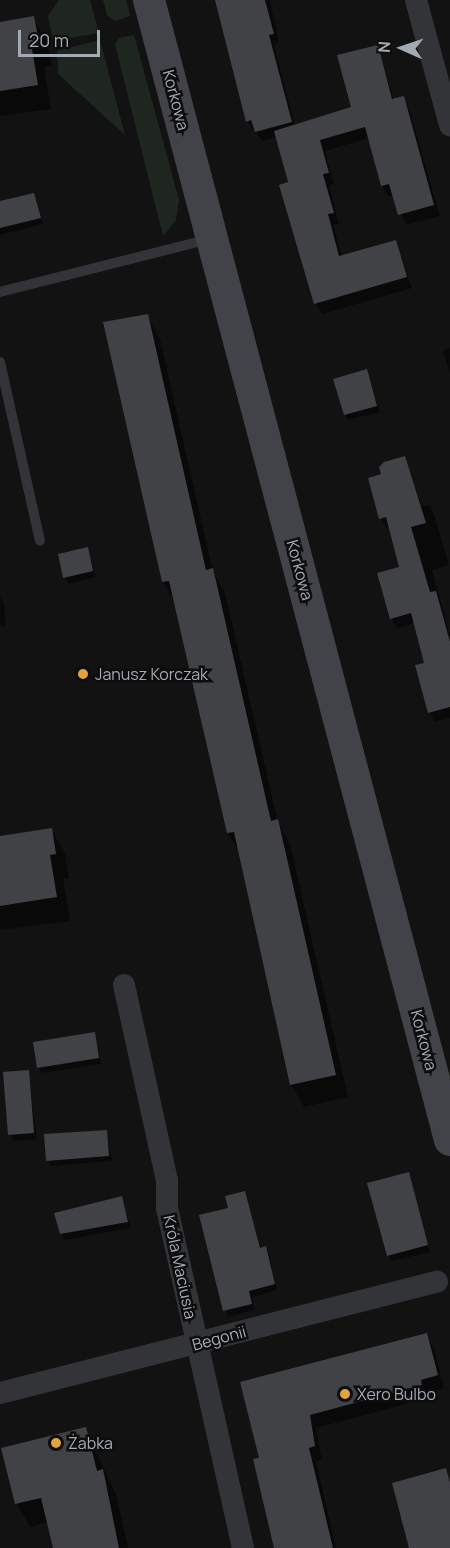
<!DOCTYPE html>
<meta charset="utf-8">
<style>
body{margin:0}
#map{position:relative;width:450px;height:1548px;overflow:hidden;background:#121213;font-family:Manrope,sans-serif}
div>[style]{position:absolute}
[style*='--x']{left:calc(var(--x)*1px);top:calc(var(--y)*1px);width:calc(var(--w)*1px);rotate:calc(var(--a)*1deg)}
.green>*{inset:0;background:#1f261f}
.shadow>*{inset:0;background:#0007}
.building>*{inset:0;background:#414246}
.lane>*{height:10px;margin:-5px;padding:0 5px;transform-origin:5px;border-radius:5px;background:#333438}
.street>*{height:22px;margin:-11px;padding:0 11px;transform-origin:11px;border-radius:11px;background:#333438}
.secondary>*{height:32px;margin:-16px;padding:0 16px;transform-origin:16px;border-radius:16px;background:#424348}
.dots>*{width:16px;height:16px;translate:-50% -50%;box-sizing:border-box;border:3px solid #0d0d0e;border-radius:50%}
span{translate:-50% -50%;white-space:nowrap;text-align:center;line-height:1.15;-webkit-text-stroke:5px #0d0d0e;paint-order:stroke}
.street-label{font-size:16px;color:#a4aab3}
.poi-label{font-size:16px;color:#a4aab3}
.left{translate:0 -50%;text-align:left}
.north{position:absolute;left:372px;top:18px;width:60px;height:60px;-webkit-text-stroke:4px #0d0d0e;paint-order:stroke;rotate:273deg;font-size:16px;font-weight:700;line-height:24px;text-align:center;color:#a4aab3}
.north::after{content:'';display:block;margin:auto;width:21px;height:27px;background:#a4aab3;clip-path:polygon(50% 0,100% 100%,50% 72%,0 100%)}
.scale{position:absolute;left:18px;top:30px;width:82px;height:27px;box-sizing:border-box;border:3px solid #a4aab3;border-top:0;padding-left:8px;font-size:18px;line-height:21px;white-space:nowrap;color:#a4aab3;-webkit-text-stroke:4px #0d0d0e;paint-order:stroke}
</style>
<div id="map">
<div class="green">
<div style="clip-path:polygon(59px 0,90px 0,99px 33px,53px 41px,48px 16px)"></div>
<div style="clip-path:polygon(103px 0,126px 0,130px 16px,115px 21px,107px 15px)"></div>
<div style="clip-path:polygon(134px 35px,179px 200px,176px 220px,163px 236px,115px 44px,119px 38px)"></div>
<div style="clip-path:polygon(100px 40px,125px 135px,58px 74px,57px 51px)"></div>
</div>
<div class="shadow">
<div style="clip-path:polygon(216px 0,270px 0,279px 43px,274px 45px,295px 126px,353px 108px,377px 46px,394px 100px,403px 98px,409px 109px,440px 216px,406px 225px,394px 195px,389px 197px,382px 186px,369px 138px,325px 151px,334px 184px,329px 186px,339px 224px,333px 225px,342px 257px,395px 241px,412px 288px,322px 314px,315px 303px,277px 137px,262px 141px,247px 121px)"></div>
<div style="clip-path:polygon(33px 18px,47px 42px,52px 66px,44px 67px,51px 109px,0 116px,0 22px)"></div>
<div style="clip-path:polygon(33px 194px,43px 224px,0 235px,0 203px)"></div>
<div style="clip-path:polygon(147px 316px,160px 339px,213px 572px,225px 593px,278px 822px,290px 844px,348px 1097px,304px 1107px,291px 1084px,240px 853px,228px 833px,176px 604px,163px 582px,104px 323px)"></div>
<div style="clip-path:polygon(450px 348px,450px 374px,443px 350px)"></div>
<div style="clip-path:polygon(366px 371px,380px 412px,348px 420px,345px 414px)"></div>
<div style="clip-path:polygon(404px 458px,422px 506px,429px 505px,434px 514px,449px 565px,432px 570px,450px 636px,450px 718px,435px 722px,429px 712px,426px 664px,415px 623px,397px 628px,391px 618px,401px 568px,390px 527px,386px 528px,381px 518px,383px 475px)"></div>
<div style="clip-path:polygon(87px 549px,96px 577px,68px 584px,65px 578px)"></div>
<div style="clip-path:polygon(0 597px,4px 603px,6px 626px,0 627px)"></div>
<div style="clip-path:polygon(51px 829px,65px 853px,69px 878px,63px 879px,70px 921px,0 930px,0 836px)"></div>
<div style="clip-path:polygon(94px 1034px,101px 1064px,42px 1073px,38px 1067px)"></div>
<div style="clip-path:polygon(28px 1072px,37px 1139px,13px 1141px,10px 1135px)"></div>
<div style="clip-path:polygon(106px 1131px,112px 1161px,51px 1166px,48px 1160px)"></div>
<div style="clip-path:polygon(408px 1174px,430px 1252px,392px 1261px,388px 1255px)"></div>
<div style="clip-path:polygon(244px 1193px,261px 1249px,266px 1248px,269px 1254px,277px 1290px,252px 1297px,255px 1310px,228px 1317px,201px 1216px,230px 1209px)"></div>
<div style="clip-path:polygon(121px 1198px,131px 1228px,65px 1240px,61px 1233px)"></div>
<div style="clip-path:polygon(426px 1335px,434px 1348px,444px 1388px,428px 1393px,429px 1398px,316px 1428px,322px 1460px,316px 1461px,336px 1548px,276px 1548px,261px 1459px,242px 1383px)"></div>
<div style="clip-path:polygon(85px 1429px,116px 1494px,128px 1548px,53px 1548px,48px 1522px,30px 1527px,17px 1504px,3px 1449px)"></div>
</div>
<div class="building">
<div style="clip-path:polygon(215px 0,265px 0,274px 34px,269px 35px,292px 122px,255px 132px,251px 120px,246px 122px)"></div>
<div style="clip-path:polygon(34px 16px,39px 42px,31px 43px,38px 85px,0 91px,0 22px)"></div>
<div style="clip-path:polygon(378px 45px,392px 99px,404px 96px,434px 205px,398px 215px,389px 184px,381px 186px,365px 127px,320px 140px,329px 173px,323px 174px,334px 213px,328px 214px,339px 256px,396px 240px,407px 277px,314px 304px,279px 185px,288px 182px,274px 131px,351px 107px,337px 55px)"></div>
<div style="clip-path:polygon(34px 193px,41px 218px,0 228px,0 201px)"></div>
<div style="clip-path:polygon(148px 314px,206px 570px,213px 568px,271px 821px,278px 819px,336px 1075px,290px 1085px,234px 832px,227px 833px,169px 581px,162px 582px,103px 322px)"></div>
<div style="clip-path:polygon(367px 369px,377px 406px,344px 415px,333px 379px)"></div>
<div style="clip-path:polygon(405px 456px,426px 523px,411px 527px,430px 592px,436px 591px,450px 642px,450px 707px,428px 713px,415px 665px,424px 663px,411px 613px,390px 619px,377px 573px,399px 567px,386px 517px,379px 519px,368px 478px,381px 474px,379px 467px,384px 462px)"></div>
<div style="clip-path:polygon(88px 547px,93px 571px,63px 578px,58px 554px)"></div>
<div style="clip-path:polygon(52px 828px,56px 854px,50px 855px,57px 897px,0 906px,0 836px)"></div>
<div style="clip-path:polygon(95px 1032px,99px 1058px,37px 1068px,33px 1042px)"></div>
<div style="clip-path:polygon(29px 1070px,34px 1133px,8px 1135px,3px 1072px)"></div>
<div style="clip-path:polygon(107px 1130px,109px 1156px,46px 1161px,44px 1134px)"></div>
<div style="clip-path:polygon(409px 1172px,428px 1245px,387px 1256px,367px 1183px)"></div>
<div style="clip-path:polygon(245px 1191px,260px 1248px,266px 1246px,275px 1284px,249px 1291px,252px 1304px,223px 1311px,199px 1215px,228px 1208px,225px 1196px)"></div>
<div style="clip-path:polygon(122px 1196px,128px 1222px,60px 1234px,54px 1213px)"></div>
<div style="clip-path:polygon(427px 1333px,438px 1375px,421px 1380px,422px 1385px,310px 1415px,315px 1446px,309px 1448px,333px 1548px,274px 1548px,253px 1459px,259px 1458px,240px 1382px)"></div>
<div style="clip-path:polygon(86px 1427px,97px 1471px,103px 1469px,119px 1548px,53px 1548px,41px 1498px,15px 1504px,1px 1448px)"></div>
<div style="clip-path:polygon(446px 1468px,450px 1483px,450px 1548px,409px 1548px,392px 1483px)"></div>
</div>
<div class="lane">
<div style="--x:0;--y:292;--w:216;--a:-14.2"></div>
<div style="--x:0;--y:362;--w:183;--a:77.4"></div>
</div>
<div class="street">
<div style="--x:416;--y:0;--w:130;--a:74.8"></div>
<div style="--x:124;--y:985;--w:200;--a:77.6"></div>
<div style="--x:167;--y:1180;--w:28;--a:90"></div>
<div style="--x:167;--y:1208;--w:348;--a:77.4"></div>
<div style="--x:0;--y:1393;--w:451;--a:-14.3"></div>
</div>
<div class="secondary">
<div style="--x:149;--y:0;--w:1179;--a:75.21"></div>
</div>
<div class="dots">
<div style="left:83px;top:674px;background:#e4a33a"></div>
<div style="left:345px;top:1394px;background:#e4a33a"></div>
<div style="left:56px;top:1443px;background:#e4a33a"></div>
</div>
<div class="street-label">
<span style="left:176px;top:100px;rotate:75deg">Korkowa</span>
<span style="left:300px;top:570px;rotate:75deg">Korkowa</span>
<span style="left:424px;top:1040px;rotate:75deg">Korkowa</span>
<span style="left:180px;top:1267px;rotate:78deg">Króla Maciusia</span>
<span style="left:219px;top:1338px;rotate:-15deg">Begonii</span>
</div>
<div class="poi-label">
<span class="left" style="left:95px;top:674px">Janusz Korczak</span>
<span class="left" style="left:357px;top:1394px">Xero Bulbo</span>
<span class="left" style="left:68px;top:1443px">Żabka</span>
</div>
<div class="north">N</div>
<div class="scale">20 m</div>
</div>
